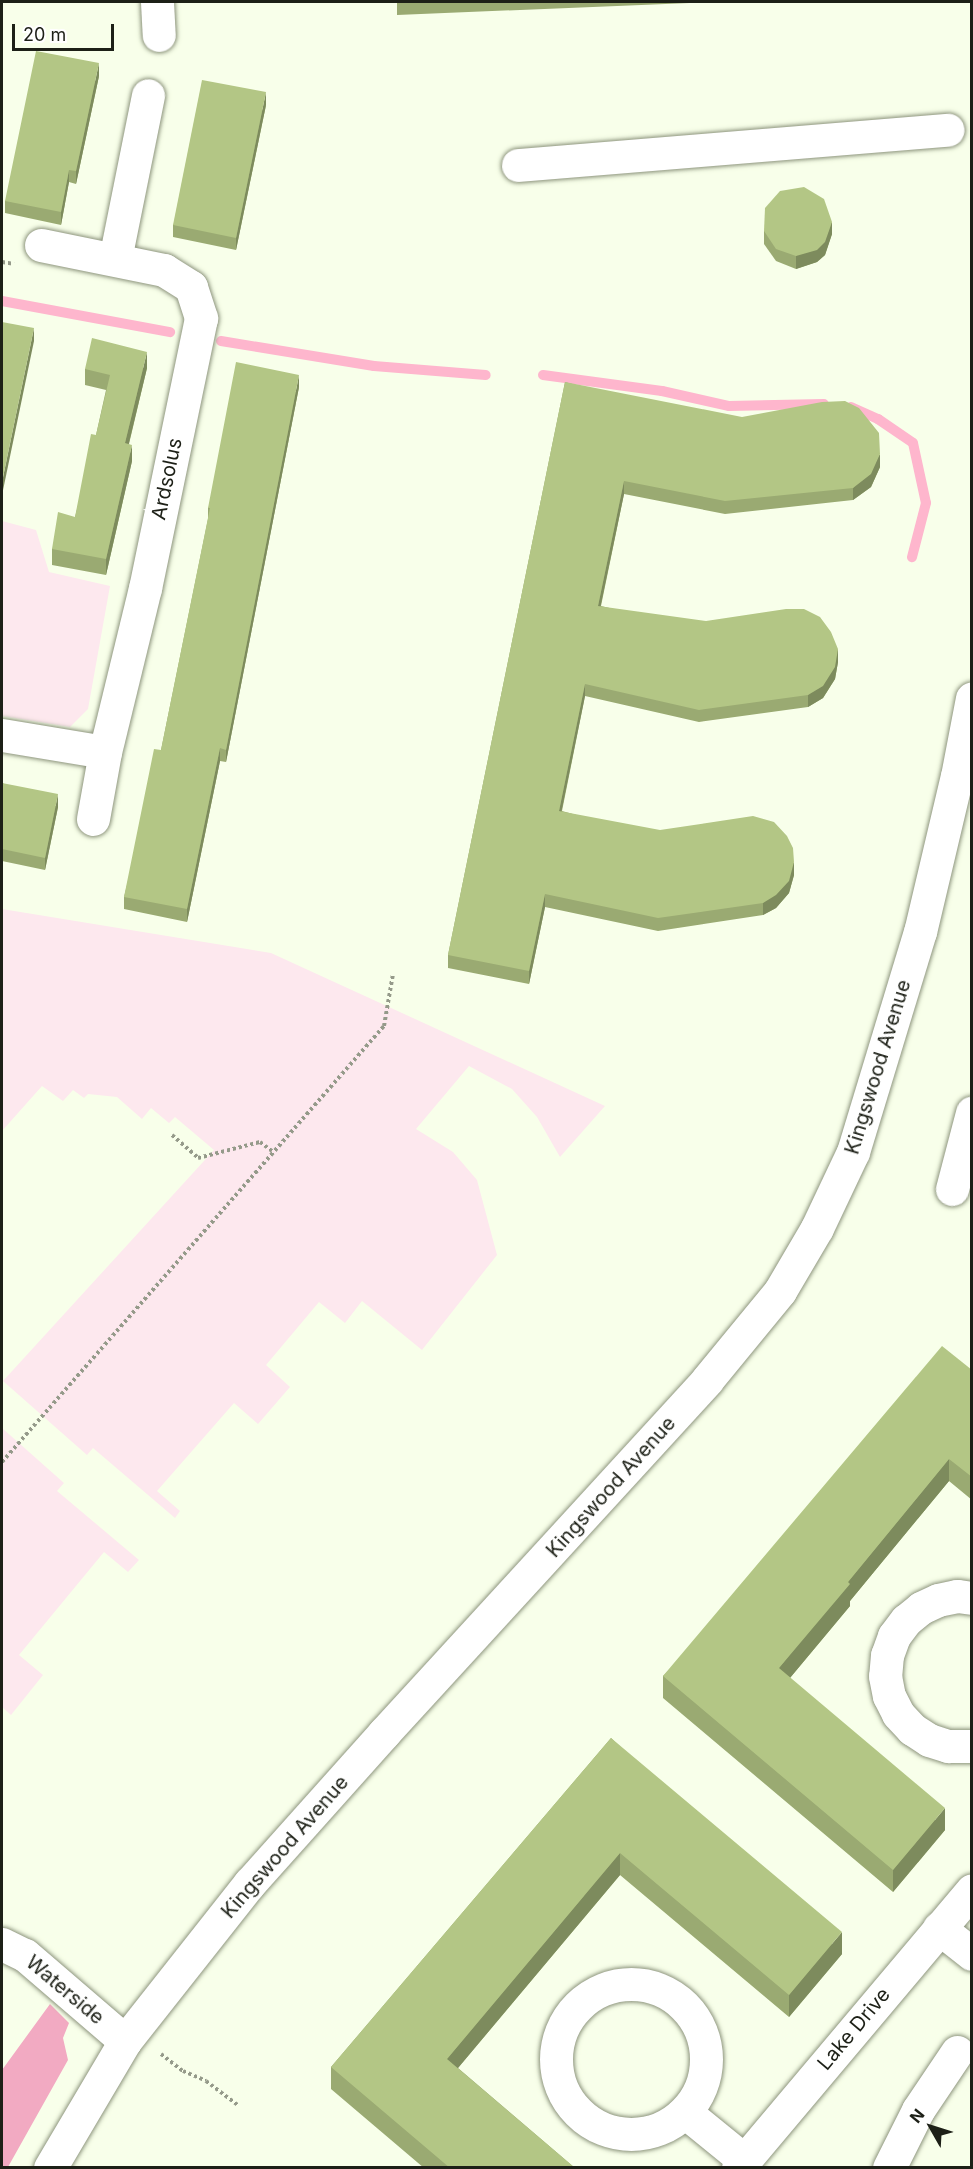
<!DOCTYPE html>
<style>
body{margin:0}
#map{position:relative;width:973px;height:2169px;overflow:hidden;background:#f8ffea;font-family:Inter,sans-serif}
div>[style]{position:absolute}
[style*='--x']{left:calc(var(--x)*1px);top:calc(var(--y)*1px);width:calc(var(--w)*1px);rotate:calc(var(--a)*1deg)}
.green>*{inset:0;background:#fde8ee}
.forest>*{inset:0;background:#f2aac2}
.stream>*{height:10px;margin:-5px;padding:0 5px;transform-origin:5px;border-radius:5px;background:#feb6cd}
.path>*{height:4px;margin-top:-2px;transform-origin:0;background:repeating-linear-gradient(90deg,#959a8a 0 3px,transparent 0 6px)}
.roads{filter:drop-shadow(0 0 2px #8e967e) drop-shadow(0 0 2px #8e967e)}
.minor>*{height:33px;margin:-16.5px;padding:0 16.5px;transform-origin:16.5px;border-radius:16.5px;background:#fff}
.minor>.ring{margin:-16.5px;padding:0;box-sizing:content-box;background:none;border:33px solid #fff;border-radius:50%}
.wall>*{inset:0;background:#9aaa72}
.shaded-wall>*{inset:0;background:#7d8b5d}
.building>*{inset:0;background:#b3c685}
span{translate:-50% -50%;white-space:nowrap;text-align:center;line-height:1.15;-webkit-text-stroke:6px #fff;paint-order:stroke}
.street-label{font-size:20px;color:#1d2017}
.frame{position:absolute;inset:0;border:3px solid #1d2017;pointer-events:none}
.north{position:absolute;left:901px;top:2097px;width:60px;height:60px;-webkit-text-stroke:4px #fff;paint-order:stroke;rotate:309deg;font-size:16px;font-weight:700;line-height:24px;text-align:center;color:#1d2017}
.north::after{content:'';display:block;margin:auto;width:21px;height:27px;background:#1d2017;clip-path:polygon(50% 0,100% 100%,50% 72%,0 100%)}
.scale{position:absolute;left:12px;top:24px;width:102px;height:27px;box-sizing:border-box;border:3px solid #1d2017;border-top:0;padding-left:8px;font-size:18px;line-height:21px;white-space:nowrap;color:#1d2017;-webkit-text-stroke:4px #fff;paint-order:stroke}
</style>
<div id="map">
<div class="green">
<div style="clip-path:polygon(2px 521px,36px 530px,49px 572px,110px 586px,88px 709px,70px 727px,2px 716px)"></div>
<div style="clip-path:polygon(2px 909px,271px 953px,605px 1106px,560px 1157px,537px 1117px,512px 1089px,469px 1066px,416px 1129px,453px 1152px,477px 1180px,497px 1255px,422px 1350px,362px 1301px,345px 1323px,319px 1302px,266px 1365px,290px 1387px,258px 1424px,234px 1403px,157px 1491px,180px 1511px,175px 1518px,93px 1448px,87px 1455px,3px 1381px,214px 1150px,175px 1117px,169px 1123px,151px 1108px,142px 1119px,117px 1097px,88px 1094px,84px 1098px,73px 1090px,63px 1101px,42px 1086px,2px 1131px)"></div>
<div style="clip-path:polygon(2px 1428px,64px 1483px,57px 1491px,139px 1560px,128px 1572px,104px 1552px,19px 1655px,43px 1675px,11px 1715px,2px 1707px)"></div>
</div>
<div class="forest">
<div style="clip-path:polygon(50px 2004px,69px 2023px,63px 2038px,68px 2060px,8px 2167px,2px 2167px,2px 2070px)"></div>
</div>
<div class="stream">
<div style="--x:2;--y:301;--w:171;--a:10.5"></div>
<div style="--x:221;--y:341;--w:155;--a:9.3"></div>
<div style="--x:374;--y:366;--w:112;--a:4.6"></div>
<div style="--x:543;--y:375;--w:120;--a:7.7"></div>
<div style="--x:662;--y:391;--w:69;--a:12.6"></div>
<div style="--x:729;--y:406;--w:95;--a:-1.2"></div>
<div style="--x:851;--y:407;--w:30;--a:24"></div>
<div style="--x:878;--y:419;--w:42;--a:34.4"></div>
<div style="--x:913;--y:443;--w:61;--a:77.8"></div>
<div style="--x:926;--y:503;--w:56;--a:104.5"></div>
</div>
<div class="path">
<div style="--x:2;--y:262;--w:12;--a:9"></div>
<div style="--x:172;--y:1135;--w:35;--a:41"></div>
<div style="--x:198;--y:1158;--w:64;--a:-14.5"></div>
<div style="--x:260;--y:1142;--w:15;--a:37"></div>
<div style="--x:2;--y:1462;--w:580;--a:-48.78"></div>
<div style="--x:384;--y:1026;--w:53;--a:-80.2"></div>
<div style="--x:161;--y:2054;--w:28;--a:38"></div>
<div style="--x:183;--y:2071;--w:25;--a:23"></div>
<div style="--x:206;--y:2081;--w:41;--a:37.1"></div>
</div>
<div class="roads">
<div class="minor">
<div style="--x:157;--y:2;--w:33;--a:87"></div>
<div style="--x:518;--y:165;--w:431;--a:-4.7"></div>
<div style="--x:41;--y:245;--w:126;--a:11.5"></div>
<div style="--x:164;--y:270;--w:32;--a:32"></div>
<div style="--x:191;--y:287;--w:33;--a:72"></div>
<div style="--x:201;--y:318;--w:276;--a:101.7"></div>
<div style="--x:145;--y:588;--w:169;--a:103.7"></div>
<div style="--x:115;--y:259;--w:167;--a:-78.6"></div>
<div style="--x:2;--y:735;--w:104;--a:9.4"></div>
<div style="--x:105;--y:752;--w:68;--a:100.2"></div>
<div style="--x:952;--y:1189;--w:79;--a:-75.3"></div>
<div style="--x:972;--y:1598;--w:15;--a:-172"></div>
<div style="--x:957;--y:1596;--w:19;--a:168"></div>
<div style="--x:938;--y:1600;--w:19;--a:155"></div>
<div style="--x:921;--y:1608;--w:19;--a:141"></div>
<div style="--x:906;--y:1620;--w:20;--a:127"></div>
<div style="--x:894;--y:1636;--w:20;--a:110"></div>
<div style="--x:887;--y:1655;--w:21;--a:95"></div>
<div style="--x:885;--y:1676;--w:20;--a:79"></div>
<div style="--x:889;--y:1696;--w:20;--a:63"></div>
<div style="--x:898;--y:1714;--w:21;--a:47"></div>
<div style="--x:912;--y:1729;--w:20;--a:33"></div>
<div style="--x:929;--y:1740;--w:20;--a:18"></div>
<div style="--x:948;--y:1746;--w:24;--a:0"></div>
<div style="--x:939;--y:1928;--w:42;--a:38.2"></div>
<div style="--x:2;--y:1944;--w:25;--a:26"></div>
<div style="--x:25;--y:1955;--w:132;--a:40.7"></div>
<div class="ring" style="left:556px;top:1984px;width:117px;height:117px"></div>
<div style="--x:685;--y:2112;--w:76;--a:39.1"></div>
<div style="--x:50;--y:2168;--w:147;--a:-59.4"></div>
<div style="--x:125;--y:2041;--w:201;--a:-51.7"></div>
<div style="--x:250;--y:1883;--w:201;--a:-48.2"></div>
<div style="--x:384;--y:1733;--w:478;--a:-47.5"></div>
<div style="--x:707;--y:1380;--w:115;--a:-50.6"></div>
<div style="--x:780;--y:1291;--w:73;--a:-59.6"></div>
<div style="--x:817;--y:1228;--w:84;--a:-64.7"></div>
<div style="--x:853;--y:1152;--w:230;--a:-73.1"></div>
<div style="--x:920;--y:932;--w:160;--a:-76.7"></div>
<div style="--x:957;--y:776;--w:79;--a:-79.1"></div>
<div style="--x:738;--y:2168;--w:363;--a:-49.9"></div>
<div style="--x:889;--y:2168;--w:65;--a:-63.4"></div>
<div style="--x:918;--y:2110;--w:70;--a:-56.1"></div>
</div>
</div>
<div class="wall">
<div style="clip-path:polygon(397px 2px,714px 2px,397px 15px)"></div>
<div style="clip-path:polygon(99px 76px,76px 184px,69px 182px,61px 225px,5px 213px,5px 201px)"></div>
<div style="clip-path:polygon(266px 105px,236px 250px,173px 237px,173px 225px)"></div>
<div style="clip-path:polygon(764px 231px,832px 234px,825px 255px,817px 262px,796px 269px,776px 261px,764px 244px)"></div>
<div style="clip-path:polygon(147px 368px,129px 444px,132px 461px,106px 575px,52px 565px,52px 549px,75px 517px,96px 435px,106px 390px,85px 385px,85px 369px)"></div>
<div style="clip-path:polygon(565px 382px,880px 467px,871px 487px,853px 500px,725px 514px,624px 494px,601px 606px,838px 662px,835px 679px,823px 698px,808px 707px,699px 722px,585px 696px,562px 811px,794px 875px,789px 893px,776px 908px,763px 915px,658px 931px,545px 907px,529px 984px,448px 968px,448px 955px)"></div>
<div style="clip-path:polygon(299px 387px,226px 762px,220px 761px,187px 922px,124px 909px,124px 897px,161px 750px,208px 519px,208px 508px)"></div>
<div style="clip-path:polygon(2px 783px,58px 807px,45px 870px,2px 861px)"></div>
<div style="clip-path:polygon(972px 1370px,972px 1500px,949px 1481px,850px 1601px,850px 1606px,790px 1678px,945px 1830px,893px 1892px,663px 1698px,663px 1676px)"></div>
<div style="clip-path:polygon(611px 1738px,842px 1954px,789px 2017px,620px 1875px,458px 2068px,575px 2168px,424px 2168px,331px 2089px,331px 2067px)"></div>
</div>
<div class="shaded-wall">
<div style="clip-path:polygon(99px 63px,99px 76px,76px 184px,76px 171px)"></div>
<div style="clip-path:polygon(266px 92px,266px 105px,236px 250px,236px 238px)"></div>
<div style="clip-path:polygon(69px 170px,69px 182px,61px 225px,61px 212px)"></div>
<div style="clip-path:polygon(832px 222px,832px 234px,825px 255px,817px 262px,796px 269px,796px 256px)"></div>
<div style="clip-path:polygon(34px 328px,34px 341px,2px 495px,2px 482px)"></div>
<div style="clip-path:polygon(147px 352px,147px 368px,125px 459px,125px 443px)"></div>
<div style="clip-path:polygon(299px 375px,299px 387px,226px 762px,226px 750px)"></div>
<div style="clip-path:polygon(132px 445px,132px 461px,106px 575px,106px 559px)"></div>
<div style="clip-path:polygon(880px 454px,880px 467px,871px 487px,853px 500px,853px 488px)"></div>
<div style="clip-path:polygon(624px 481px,624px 494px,598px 618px,598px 606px)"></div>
<div style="clip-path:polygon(838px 649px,838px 662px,835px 679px,823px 698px,808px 707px,808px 695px)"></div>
<div style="clip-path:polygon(585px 684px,585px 696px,559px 823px,559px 811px)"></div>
<div style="clip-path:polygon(220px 748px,220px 761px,187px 922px,187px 909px)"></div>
<div style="clip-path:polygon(58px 794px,58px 807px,45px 870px,45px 858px)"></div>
<div style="clip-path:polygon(794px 862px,794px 875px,789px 893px,776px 908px,763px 915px,763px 903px)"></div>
<div style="clip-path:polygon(545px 894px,545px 907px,529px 984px,529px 971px)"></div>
<div style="clip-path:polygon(949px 1459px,949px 1481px,850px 1601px,850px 1606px,779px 1691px,779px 1668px,848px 1582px)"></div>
<div style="clip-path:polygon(945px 1808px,945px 1830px,893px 1892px,893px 1870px)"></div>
<div style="clip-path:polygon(620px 1853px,620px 1875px,447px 2081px,447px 2059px)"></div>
<div style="clip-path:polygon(842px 1932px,842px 1954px,789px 2017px,789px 1995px)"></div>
</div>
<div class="building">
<div style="clip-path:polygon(36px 51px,99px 63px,76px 171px,69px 170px,61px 212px,5px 201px)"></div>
<div style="clip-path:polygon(202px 80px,266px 92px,236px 238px,173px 225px)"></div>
<div style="clip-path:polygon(804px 187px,824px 199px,832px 222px,825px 242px,817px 250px,796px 256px,776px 249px,764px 231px,765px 208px,780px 191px)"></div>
<div style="clip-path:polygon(2px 322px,34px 328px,2px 482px)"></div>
<div style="clip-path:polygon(92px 338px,147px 352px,125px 443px,132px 445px,106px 559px,52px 549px,58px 512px,75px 517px,91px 434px,96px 435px,110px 375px,85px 369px)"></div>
<div style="clip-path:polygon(236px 362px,299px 375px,226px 750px,220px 748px,187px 909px,124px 897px,154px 749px,161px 750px,210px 508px,208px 508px)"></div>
<div style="clip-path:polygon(565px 382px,742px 417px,822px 402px,845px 401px,859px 408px,879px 433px,880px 454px,871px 474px,853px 488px,725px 501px,624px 481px,598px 606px,706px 621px,786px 609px,804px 609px,820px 617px,831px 632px,838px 649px,835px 667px,823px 686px,808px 695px,699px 710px,585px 684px,559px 811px,660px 830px,753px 816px,774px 822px,787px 836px,793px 848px,794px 862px,789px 881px,776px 895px,763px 903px,658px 918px,545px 894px,529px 971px,448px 955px)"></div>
<div style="clip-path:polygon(2px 783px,58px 794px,45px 858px,2px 849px)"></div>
<div style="clip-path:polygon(942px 1346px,972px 1370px,972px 1477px,949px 1459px,848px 1582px,850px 1584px,779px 1668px,945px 1808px,893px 1870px,663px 1676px)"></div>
<div style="clip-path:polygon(611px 1738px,842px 1932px,789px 1995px,620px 1853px,447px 2059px,575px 2168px,450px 2168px,331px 2067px)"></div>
</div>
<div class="street-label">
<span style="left:167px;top:479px;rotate:-78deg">Ardsolus</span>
<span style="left:878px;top:1067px;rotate:-73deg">Kingswood Avenue</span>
<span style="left:611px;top:1487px;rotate:-48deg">Kingswood Avenue</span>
<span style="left:285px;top:1847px;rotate:-49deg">Kingswood Avenue</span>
<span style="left:65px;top:1990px;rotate:40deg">Waterside</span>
<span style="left:854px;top:2029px;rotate:-50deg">Lake Drive</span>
</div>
<div class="frame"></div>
<div class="north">N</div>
<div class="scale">20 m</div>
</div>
